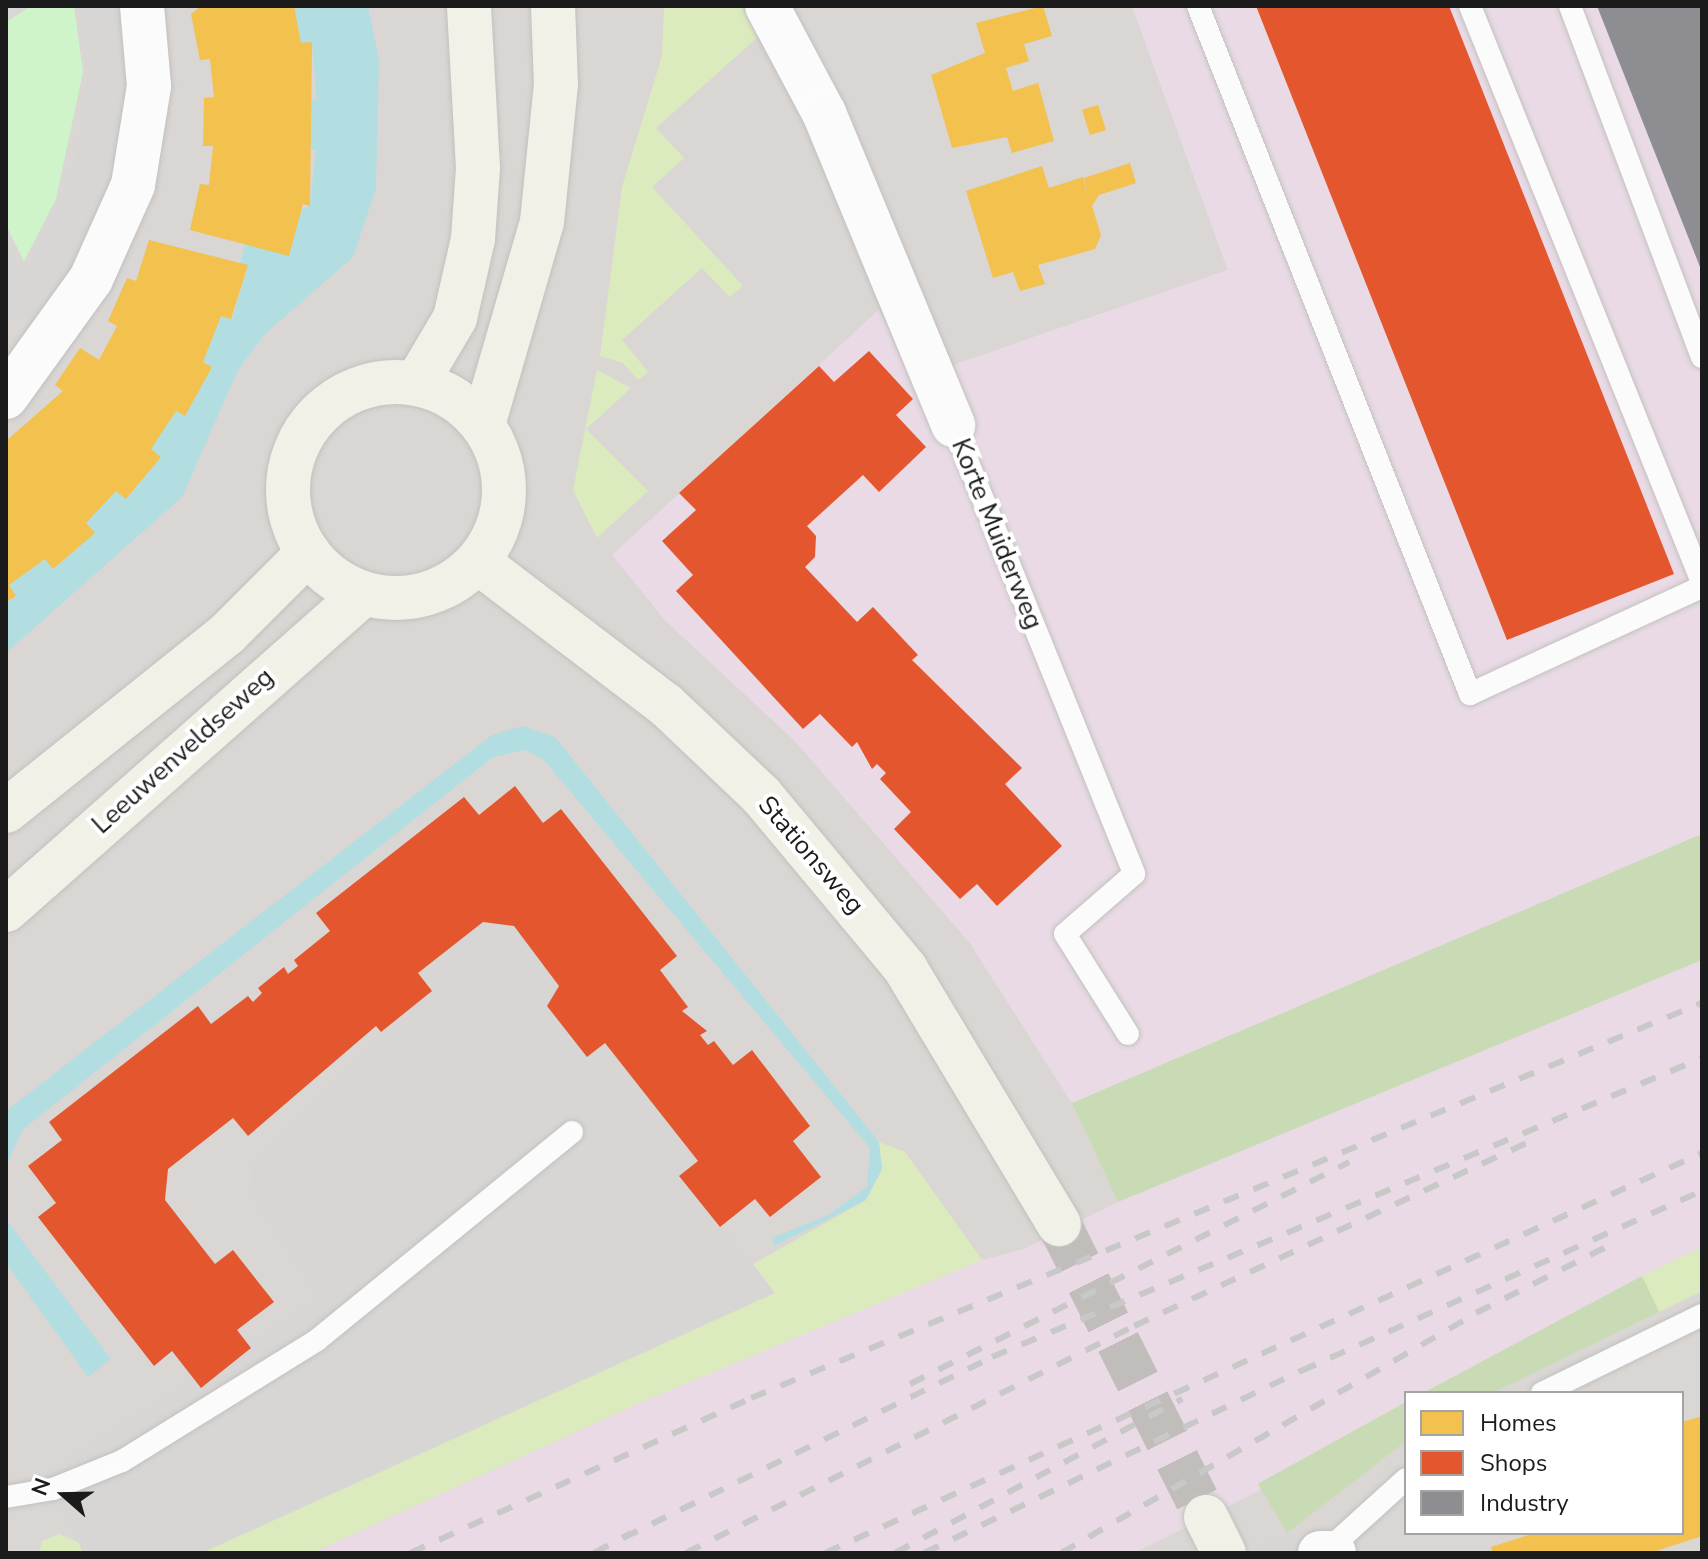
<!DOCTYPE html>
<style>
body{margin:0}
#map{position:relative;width:1708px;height:1559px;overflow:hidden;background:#eae6e2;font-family:"Nunito Sans",sans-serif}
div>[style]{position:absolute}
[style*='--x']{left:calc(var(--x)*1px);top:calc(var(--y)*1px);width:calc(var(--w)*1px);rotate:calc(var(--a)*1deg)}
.residential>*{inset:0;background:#d9d6d4}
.industrial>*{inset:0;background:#e9dae5}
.religious>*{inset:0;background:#d8d6d4}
.grass>*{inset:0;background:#dcebbd}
.forest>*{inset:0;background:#c8dbb4}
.park>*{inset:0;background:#d0f4c9}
.water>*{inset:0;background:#b2dee1}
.pier>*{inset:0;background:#d7d6d4}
.homes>*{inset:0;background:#f2c14e}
.shops>*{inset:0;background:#e4572e}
.industry>*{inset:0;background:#8d8d92}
.secondary-tunnel>*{height:44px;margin-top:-22px;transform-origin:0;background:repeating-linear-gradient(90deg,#c1bdba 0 44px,transparent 0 66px)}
.roads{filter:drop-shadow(0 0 2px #c2c1bf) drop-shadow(0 0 2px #c2c1bf)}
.service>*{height:22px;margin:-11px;padding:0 11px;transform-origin:11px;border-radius:11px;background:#fcfbfb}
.minor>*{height:44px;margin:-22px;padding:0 22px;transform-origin:22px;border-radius:22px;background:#fcfbfb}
.secondary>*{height:44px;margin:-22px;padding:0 22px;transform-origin:22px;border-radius:22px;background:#f2f1e7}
.secondary>.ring{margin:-22px;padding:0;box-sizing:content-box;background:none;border:44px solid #f2f1e7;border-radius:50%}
.rail>*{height:6px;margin-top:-3px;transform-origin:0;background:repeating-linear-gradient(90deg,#c9c8c8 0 16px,transparent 0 32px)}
span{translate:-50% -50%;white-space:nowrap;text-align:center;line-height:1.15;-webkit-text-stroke:8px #fff;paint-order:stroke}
.street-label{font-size:26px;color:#1b1b1b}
.frame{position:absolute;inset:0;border:8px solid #1b1b1b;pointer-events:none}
.legend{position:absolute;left:1404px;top:1391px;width:280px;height:144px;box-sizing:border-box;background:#fff;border:2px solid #a4a4a4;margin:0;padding:10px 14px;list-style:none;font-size:24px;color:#1b1b1b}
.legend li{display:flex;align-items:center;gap:16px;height:40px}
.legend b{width:40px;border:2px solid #a4a4a4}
.north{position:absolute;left:24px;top:1455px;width:80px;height:80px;-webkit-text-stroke:6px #fff;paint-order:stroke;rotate:290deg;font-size:22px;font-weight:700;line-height:32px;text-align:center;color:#1b1b1b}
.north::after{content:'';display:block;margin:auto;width:28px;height:36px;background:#1b1b1b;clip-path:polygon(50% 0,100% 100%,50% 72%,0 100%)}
</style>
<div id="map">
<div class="residential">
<div style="clip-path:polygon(6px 6px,1132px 6px,1228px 270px,910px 380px,879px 310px,613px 555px,665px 620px,796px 742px,970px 943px,1072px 1103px,1258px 1483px,1406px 1402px,1406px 1533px,1682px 1533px,1682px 1393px,1423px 1393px,1702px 1247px,1702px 1553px,6px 1553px)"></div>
</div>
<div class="industrial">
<div style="clip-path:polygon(1132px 6px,1702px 6px,1702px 1247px,1423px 1393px,1406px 1393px,1406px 1402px,1259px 1483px,1261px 1490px,1134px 1553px,312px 1553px,637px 1404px,953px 1268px,1023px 1249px,1118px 1202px,1072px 1103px,970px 943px,796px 742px,665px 620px,612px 555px,879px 310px,911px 380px,1228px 270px)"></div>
</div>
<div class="religious">
<div style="clip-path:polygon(80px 6px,122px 6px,129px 92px,115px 183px,79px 266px,37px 318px,13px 318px,6px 314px,6px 242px,23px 275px,76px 160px,86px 68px)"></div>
<div style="clip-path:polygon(483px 922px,514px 926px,559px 986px,547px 1006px,587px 1057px,605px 1043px,698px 1161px,680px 1176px,776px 1292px,202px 1553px,83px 1553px,44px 1473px,319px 1298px,251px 1198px,253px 1162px,381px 1032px,432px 992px,418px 973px)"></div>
</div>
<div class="grass">
<div style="clip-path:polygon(664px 6px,742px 6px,758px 37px,656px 128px,684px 158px,652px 187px,743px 286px,730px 297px,702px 268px,622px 340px,648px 372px,638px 380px,623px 363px,600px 356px,622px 187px,662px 56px)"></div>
<div style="clip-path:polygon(597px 370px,631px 388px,586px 429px,648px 491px,597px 538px,573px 490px)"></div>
<div style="clip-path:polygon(879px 1142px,905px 1152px,982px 1260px,637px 1404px,312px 1553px,202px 1553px,775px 1293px,753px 1264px,866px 1200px,882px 1169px)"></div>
<div style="clip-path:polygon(1702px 1247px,1702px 1291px,1659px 1312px,1642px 1276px)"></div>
<div style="clip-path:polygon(59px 1534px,78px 1542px,83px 1553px,39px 1553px,42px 1541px)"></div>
</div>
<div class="forest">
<div style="clip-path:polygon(1702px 834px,1702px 960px,1118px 1202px,1072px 1103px)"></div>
<div style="clip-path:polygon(1642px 1276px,1659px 1312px,1492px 1393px,1423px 1393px)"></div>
<div style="clip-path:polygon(1406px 1402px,1406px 1441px,1287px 1533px,1258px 1484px)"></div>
</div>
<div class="park">
<div style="clip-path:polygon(31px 6px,74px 6px,83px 72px,56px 199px,24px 261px,6px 225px,6px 22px)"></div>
</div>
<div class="water">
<div style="clip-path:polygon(294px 6px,368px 6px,379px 60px,376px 188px,353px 257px,265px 334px,238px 370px,182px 497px,6px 653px,6px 602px,16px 596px,9px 585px,45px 559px,54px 569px,94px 533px,86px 523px,116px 491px,127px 499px,161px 457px,151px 449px,176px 411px,185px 416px,212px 367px,203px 362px,221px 316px,232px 319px,248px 266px,240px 264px,245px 244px,310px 205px,316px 150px,306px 149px,306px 100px,317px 99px,312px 43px,301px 43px)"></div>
<div style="clip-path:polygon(523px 726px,555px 737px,879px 1142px,882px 1169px,866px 1200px,774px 1246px,772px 1238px,828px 1215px,867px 1187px,870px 1148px,543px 759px,525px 750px,493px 757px,22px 1130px,6px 1167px,6px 1111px,492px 735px)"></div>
<div style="clip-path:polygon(6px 1219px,111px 1359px,88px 1377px,6px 1263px)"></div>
</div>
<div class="pier">
<div style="clip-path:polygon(1287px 1533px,1297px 1553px,1245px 1553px)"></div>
</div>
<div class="homes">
<div style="clip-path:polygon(201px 6px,294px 6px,301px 43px,312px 42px,310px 206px,303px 204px,289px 256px,190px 230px,200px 184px,209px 185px,213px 146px,203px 146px,204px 98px,214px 97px,210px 59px,200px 60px,191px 14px)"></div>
<div style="clip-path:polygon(1043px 6px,1052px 36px,1024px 44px,1029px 61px,1006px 68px,1013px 91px,1038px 83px,1054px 141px,1012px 153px,1007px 137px,952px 148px,931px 75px,985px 53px,976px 23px)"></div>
<div style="clip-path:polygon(1098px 105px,1106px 130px,1090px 135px,1082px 110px)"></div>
<div style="clip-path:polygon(1130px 163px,1136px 183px,1099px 195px,1092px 206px,1101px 235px,1095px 249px,1038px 265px,1045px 284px,1020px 291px,1013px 272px,993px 278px,966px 191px,1042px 166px,1049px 188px,1083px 177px,1089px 199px,1084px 178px)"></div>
<div style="clip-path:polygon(149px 240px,248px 265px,231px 319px,221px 316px,203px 362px,212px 367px,185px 416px,176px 411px,151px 449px,161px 457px,126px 499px,116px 491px,86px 523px,95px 533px,53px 569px,45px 559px,9px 585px,16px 596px,6px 602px,6px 441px,63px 391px,55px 385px,80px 348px,99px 360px,117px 326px,108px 321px,127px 278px,136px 281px)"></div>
<div style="clip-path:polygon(1702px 1416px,1702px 1536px,1650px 1553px,1493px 1553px,1491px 1547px,1535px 1533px,1682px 1533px,1682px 1422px)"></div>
</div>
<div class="shops">
<div style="clip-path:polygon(1256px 6px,1449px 6px,1674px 574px,1507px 640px)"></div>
<div style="clip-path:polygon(869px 351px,913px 399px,896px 415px,926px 447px,879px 492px,863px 475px,807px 526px,816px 536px,815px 557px,805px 567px,857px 622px,873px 607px,918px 655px,912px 660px,1022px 768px,1005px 784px,1062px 846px,997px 906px,977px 884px,960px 899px,894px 829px,911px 812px,880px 779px,886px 773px,877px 764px,872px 769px,857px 742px,852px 747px,820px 714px,803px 729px,676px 591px,693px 575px,662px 541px,696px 510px,679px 493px,819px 366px,834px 382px)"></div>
<div style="clip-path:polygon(515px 786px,543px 823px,561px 809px,677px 956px,660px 970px,688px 1007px,682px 1011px,707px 1031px,700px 1035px,708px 1045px,714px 1041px,733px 1065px,752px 1050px,810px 1126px,793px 1141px,821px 1177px,770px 1217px,755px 1199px,720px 1227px,679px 1176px,698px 1161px,605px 1043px,587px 1057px,547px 1006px,559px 986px,514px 926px,483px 922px,418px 973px,432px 991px,381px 1032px,376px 1026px,248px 1136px,233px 1118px,168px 1169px,165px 1200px,215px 1264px,233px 1250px,274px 1302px,237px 1330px,251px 1348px,201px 1388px,172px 1351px,154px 1366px,38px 1217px,56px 1203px,28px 1166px,62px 1140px,49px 1122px,198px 1006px,211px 1024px,248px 996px,253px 1002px,262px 993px,258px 988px,284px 967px,288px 974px,298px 966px,294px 960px,330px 931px,316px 913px,464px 797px,479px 815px)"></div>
</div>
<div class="industry">
<div style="clip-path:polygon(1597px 6px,1702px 6px,1702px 272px)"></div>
</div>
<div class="secondary-tunnel">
<div style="--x:1059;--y:1224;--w:328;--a:63.4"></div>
</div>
<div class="roads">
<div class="service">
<div style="--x:1198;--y:6;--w:740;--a:68.43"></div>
<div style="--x:1470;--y:694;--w:255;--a:-24.8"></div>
<div style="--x:1470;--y:6;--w:621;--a:68.06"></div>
<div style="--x:1570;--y:6;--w:375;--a:69.4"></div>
<div style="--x:953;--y:425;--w:484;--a:68"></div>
<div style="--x:1134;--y:874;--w:91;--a:139"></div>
<div style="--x:1065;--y:934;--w:118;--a:57.8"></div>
<div style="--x:1542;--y:1393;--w:178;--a:-26"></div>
<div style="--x:6;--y:1497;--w:48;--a:-9.7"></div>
<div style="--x:53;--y:1489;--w:74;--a:-22.1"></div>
<div style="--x:122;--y:1461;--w:229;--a:-31.8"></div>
<div style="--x:317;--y:1340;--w:329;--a:-39.2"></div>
<div style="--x:1331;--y:1547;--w:101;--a:-42.2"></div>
</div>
<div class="minor">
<div style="--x:767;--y:6;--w:121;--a:62"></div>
<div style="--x:824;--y:113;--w:338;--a:67.5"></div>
<div style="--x:6;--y:397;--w:145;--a:-54.2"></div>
<div style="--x:91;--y:279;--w:103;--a:-65.9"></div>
<div style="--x:133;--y:185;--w:100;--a:-80.8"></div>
<div style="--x:149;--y:86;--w:80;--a:-95"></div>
<div style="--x:1320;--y:1553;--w:14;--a:0"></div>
</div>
<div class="secondary">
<div class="ring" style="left:288px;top:382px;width:172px;height:172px"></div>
<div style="--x:416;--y:384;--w:77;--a:-59.4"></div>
<div style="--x:455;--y:318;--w:81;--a:-77.2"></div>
<div style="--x:473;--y:239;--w:71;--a:-86"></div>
<div style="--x:478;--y:168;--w:162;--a:-93.2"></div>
<div style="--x:483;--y:425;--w:211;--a:-73.8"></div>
<div style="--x:542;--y:222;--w:139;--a:-84.2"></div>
<div style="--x:556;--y:84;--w:78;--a:-92.2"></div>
<div style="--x:478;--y:562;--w:236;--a:37.3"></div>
<div style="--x:666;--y:705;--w:131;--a:43.5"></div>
<div style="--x:761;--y:795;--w:225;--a:50.2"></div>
<div style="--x:905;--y:968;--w:299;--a:59"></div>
<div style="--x:6;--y:811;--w:283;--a:-38.7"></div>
<div style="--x:227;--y:634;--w:115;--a:-45"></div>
<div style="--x:6;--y:910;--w:477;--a:-41.5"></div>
<div style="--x:1206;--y:1517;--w:40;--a:63.4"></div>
</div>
</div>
<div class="rail">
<div style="--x:910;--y:1384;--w:492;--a:-26.8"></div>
<div style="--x:623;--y:1538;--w:411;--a:-26.1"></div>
<div style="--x:992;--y:1357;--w:770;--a:-22.84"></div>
<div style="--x:410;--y:1553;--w:375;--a:-24.4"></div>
<div style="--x:751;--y:1398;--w:1030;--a:-22.56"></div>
<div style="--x:594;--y:1553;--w:42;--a:-28.4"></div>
<div style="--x:686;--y:1553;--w:502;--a:-26.87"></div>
<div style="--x:1134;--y:1326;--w:442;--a:-25"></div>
<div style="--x:825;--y:1553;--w:964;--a:-24.52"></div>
<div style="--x:895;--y:1553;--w:326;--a:-28.2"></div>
<div style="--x:924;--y:1553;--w:419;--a:-25.8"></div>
<div style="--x:1301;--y:1371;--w:440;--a:-24.2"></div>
<div style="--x:1061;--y:1553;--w:479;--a:-30"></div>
<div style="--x:1476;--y:1313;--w:157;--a:-26.9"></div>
</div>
<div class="street-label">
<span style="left:997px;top:534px;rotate:68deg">Korte Muiderweg</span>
<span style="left:183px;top:751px;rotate:-42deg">Leeuwenveldseweg</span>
<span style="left:811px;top:855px;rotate:49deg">Stationsweg</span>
</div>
<div class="frame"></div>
<ul class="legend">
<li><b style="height:22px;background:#f2c14e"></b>Homes</li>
<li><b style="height:22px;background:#e4572e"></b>Shops</li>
<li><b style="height:22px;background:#8d8d92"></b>Industry</li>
</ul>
<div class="north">N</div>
</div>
